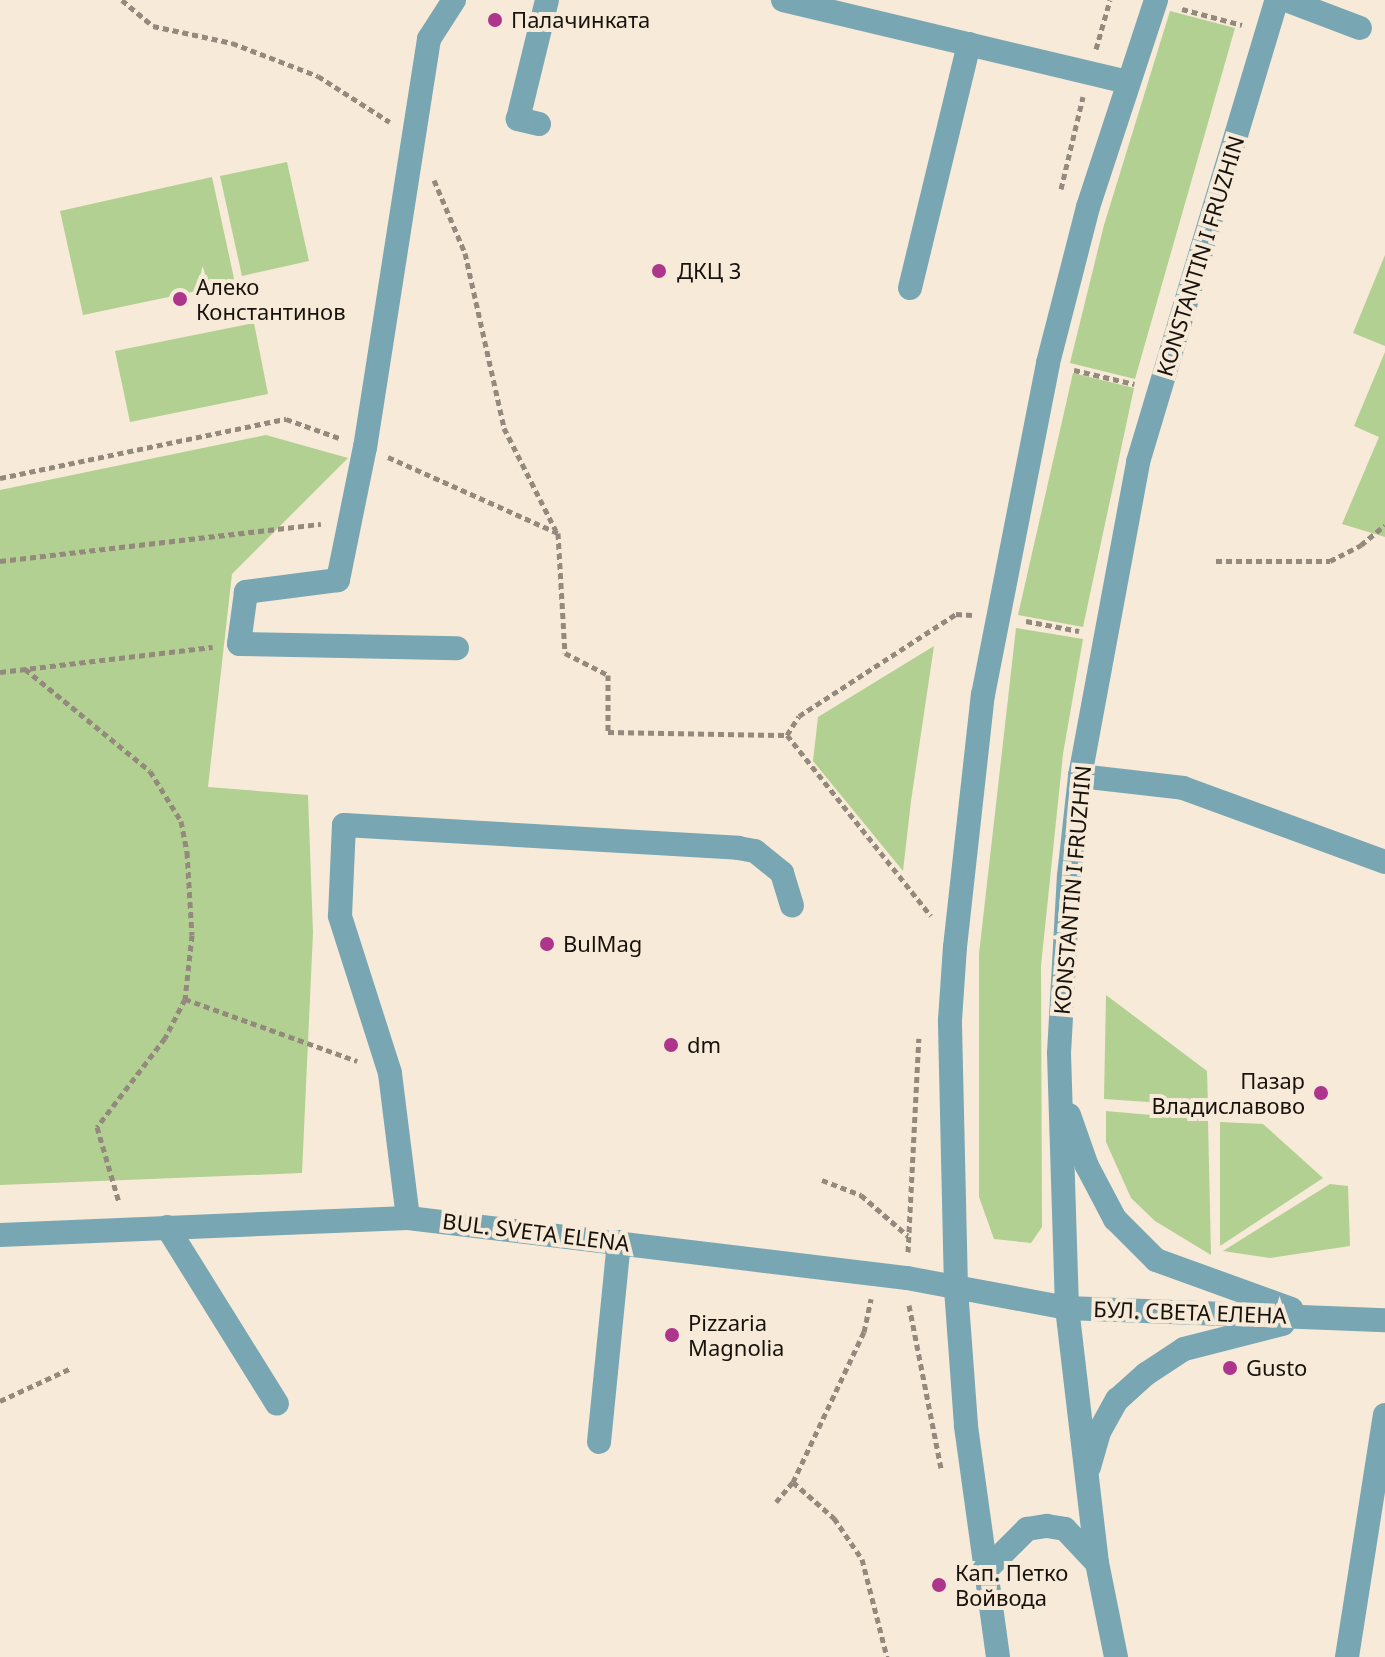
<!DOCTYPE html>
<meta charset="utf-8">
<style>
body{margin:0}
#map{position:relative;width:1385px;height:1657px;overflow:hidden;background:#f7ead8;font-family:"Noto Sans",sans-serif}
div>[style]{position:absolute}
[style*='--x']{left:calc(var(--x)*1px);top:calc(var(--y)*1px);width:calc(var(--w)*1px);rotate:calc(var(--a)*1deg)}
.green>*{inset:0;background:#b2d091}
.path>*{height:5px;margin-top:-2.5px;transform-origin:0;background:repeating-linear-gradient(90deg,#93897d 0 6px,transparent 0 10px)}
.minor>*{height:24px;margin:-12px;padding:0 12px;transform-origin:12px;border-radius:12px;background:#78a6b2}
.dots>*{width:22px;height:22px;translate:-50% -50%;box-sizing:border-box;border:4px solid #f7ead8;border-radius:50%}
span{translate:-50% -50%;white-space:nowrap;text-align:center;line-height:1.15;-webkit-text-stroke:8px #f7ead8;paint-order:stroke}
.poi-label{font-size:22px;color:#17120c}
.left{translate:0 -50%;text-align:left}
.right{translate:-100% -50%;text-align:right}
.street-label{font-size:22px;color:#17120c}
</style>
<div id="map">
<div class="green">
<div style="clip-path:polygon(1170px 11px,1235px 28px,1135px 379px,1070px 363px,1104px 225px)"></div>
<div style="clip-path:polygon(287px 162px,309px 261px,242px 276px,220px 176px)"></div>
<div style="clip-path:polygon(212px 177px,235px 283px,83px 315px,60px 211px)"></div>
<div style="clip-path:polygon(1385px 255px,1385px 346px,1353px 333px)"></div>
<div style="clip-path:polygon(254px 323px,268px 394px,130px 422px,115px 351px)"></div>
<div style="clip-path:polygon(1385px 352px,1385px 537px,1342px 524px,1379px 437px,1354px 426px)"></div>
<div style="clip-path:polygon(1073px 373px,1134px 388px,1083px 627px,1018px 615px)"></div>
<div style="clip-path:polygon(266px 435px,348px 458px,232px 574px,208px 787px,308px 795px,313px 933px,302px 1173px,0 1185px,0 490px)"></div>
<div style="clip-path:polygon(1016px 628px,1083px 639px,1063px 754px,1041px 966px,1042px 1227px,1031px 1243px,994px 1239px,979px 1197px,979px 954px)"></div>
<div style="clip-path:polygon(934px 646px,911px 801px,903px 871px,813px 761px,818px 717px)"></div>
<div style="clip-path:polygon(1106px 995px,1207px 1071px,1208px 1106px,1104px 1099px)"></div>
<div style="clip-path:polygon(1106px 1111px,1208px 1120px,1211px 1255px,1155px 1221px,1131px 1198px,1106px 1142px)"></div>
<div style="clip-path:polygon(1220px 1122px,1263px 1124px,1323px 1178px,1220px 1246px)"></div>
<div style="clip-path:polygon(1330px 1184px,1348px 1186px,1350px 1246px,1270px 1258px,1223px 1251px)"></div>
</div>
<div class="path">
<div style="--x:122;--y:0;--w:40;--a:40"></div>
<div style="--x:153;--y:26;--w:81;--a:12.1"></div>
<div style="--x:232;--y:43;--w:92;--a:21"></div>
<div style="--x:318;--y:76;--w:85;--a:32.6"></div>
<div style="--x:1182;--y:9;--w:62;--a:14.9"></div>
<div style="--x:1096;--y:49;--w:51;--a:-74.1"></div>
<div style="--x:434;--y:180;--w:79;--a:67"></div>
<div style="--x:465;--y:253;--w:179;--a:77.4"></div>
<div style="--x:504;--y:428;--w:115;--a:63.2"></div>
<div style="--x:1061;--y:189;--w:95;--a:-76.6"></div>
<div style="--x:1074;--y:370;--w:62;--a:13.1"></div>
<div style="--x:388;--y:457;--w:186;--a:24.1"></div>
<div style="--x:558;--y:533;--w:120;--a:86.7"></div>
<div style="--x:565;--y:653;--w:48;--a:27.1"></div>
<div style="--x:608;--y:675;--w:57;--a:90"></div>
<div style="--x:608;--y:732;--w:179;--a:1"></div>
<div style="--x:787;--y:735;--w:231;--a:51.5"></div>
<div style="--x:0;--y:478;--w:292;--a:-11.7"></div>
<div style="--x:286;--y:419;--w:59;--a:19.7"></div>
<div style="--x:0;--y:561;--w:323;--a:-6.6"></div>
<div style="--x:1216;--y:561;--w:114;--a:0"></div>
<div style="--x:1330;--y:561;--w:35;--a:-27"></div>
<div style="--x:1361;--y:545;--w:31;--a:-40"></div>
<div style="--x:1026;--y:621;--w:54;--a:10.7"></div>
<div style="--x:25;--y:669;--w:161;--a:39.2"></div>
<div style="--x:150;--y:771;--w:59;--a:58.2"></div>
<div style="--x:181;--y:821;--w:32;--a:79"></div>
<div style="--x:187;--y:852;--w:83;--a:86.6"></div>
<div style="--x:192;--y:935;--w:64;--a:96.2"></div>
<div style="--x:185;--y:999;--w:44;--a:117.1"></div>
<div style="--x:165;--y:1038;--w:112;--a:127.4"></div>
<div style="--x:97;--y:1127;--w:78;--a:73.7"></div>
<div style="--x:0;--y:672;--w:214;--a:-6.7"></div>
<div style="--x:787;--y:735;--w:22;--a:-58"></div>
<div style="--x:799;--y:716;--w:187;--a:-33"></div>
<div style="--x:956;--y:614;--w:16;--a:4"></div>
<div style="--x:185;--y:999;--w:183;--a:19.8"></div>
<div style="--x:822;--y:1180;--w:42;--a:21"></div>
<div style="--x:861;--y:1195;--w:62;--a:41.1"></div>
<div style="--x:908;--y:1252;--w:214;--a:-87.1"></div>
<div style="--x:909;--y:1305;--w:166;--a:78.9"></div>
<div style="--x:0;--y:1401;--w:78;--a:-24.9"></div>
<div style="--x:793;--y:1482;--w:55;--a:41.3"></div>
<div style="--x:834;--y:1518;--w:50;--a:55.7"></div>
<div style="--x:862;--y:1559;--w:101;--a:75.7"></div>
<div style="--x:776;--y:1502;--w:26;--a:-50"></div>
<div style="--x:793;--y:1482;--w:166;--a:-64.7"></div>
<div style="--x:864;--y:1332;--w:34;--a:-78"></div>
</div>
<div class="minor">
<div style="--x:454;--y:0;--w:46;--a:122.7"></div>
<div style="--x:429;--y:39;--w:413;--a:98.9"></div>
<div style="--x:365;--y:447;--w:136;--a:101.5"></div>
<div style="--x:338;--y:580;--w:93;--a:172.6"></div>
<div style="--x:246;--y:592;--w:52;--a:97.7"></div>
<div style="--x:239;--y:644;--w:218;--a:1.1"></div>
<div style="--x:783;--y:0;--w:354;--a:13.4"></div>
<div style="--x:1286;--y:0;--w:79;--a:20.7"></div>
<div style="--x:539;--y:124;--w:22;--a:-167"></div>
<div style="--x:518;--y:119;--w:122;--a:-76.3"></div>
<div style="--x:910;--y:288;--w:251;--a:-76.4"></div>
<div style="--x:1080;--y:776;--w:104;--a:6.6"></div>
<div style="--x:1183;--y:788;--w:215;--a:20.1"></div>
<div style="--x:1069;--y:1115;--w:54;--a:70.6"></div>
<div style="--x:1087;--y:1166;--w:60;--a:62.2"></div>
<div style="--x:1115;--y:1219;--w:58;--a:45"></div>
<div style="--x:1156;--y:1260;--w:144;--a:19.9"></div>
<div style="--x:408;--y:1218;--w:146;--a:-97.1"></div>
<div style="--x:390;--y:1073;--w:165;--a:-107.7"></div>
<div style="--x:340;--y:916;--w:91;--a:-87.5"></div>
<div style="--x:344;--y:825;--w:395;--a:3.3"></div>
<div style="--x:738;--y:848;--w:17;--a:10"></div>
<div style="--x:755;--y:851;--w:35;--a:39"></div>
<div style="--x:782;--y:873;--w:34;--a:73"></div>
<div style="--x:167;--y:1227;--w:208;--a:58.1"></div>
<div style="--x:0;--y:1235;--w:408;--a:-2.4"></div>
<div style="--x:408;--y:1218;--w:503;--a:6.86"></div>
<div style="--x:907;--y:1278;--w:163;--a:10.6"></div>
<div style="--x:1067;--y:1308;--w:318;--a:2.2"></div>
<div style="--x:599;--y:1442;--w:201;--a:-84.3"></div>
<div style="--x:1089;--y:1467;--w:36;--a:-74"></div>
<div style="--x:1099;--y:1432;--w:37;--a:-61"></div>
<div style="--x:1117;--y:1400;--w:39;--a:-42"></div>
<div style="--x:1146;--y:1374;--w:45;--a:-33.3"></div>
<div style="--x:1184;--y:1349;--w:102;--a:-14.2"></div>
<div style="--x:987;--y:1569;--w:57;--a:-45"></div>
<div style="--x:1027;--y:1529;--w:20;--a:-9"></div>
<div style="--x:1047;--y:1526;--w:18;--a:9"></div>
<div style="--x:1065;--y:1529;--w:44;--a:46.8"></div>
<div style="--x:998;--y:1657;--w:234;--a:-97.9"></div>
<div style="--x:966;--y:1425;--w:136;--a:-94.2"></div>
<div style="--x:956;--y:1289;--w:269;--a:-91.3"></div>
<div style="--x:950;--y:1020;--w:73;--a:-86.1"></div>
<div style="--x:955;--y:947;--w:254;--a:-83.7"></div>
<div style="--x:983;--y:695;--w:338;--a:-78.9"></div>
<div style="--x:1048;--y:363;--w:161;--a:-75.6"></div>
<div style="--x:1088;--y:207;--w:218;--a:-71.8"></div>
<div style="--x:1116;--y:1657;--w:96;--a:-101.4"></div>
<div style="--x:1097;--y:1563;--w:257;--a:-96.7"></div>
<div style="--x:1067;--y:1308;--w:255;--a:-91.8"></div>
<div style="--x:1059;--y:1053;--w:177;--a:-86.8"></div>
<div style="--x:1069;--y:876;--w:101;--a:-83.7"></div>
<div style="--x:1080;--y:776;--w:319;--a:-79.5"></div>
<div style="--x:1138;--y:462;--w:482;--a:-73.3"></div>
<div style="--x:1347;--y:1657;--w:245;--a:-81.1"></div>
</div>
<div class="dots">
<div style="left:495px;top:20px;background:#ad358b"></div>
<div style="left:659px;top:271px;background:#ad358b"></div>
<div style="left:180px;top:299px;background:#ad358b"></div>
<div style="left:547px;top:944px;background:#ad358b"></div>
<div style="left:671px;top:1045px;background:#ad358b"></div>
<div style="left:1321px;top:1093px;background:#ad358b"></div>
<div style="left:672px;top:1335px;background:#ad358b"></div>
<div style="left:1230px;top:1368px;background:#ad358b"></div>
<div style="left:939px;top:1585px;background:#ad358b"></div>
</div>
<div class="poi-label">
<span class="left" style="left:511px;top:20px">Палачинката</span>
<span class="left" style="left:677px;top:271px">ДКЦ 3</span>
<span class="left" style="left:196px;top:299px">Алеко<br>Константинов</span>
<span class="left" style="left:563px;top:944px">BulMag</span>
<span class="left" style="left:687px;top:1045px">dm</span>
<span class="right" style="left:1305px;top:1093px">Пазар<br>Владиславово</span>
<span class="left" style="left:688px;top:1335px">Pizzaria<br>Magnolia</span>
<span class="left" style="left:1246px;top:1368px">Gusto</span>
<span class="left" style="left:955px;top:1585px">Кап. Петко<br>Войвода</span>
</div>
<div class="street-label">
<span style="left:1200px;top:256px;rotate:-73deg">KONSTANTIN I FRUZHIN</span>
<span style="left:1072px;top:890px;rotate:-85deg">KONSTANTIN I FRUZHIN</span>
<span style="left:536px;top:1232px;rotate:7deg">BUL. SVETA ELENA</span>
<span style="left:1190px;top:1312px;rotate:2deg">БУЛ. СВЕТА ЕЛЕНА</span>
</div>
</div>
